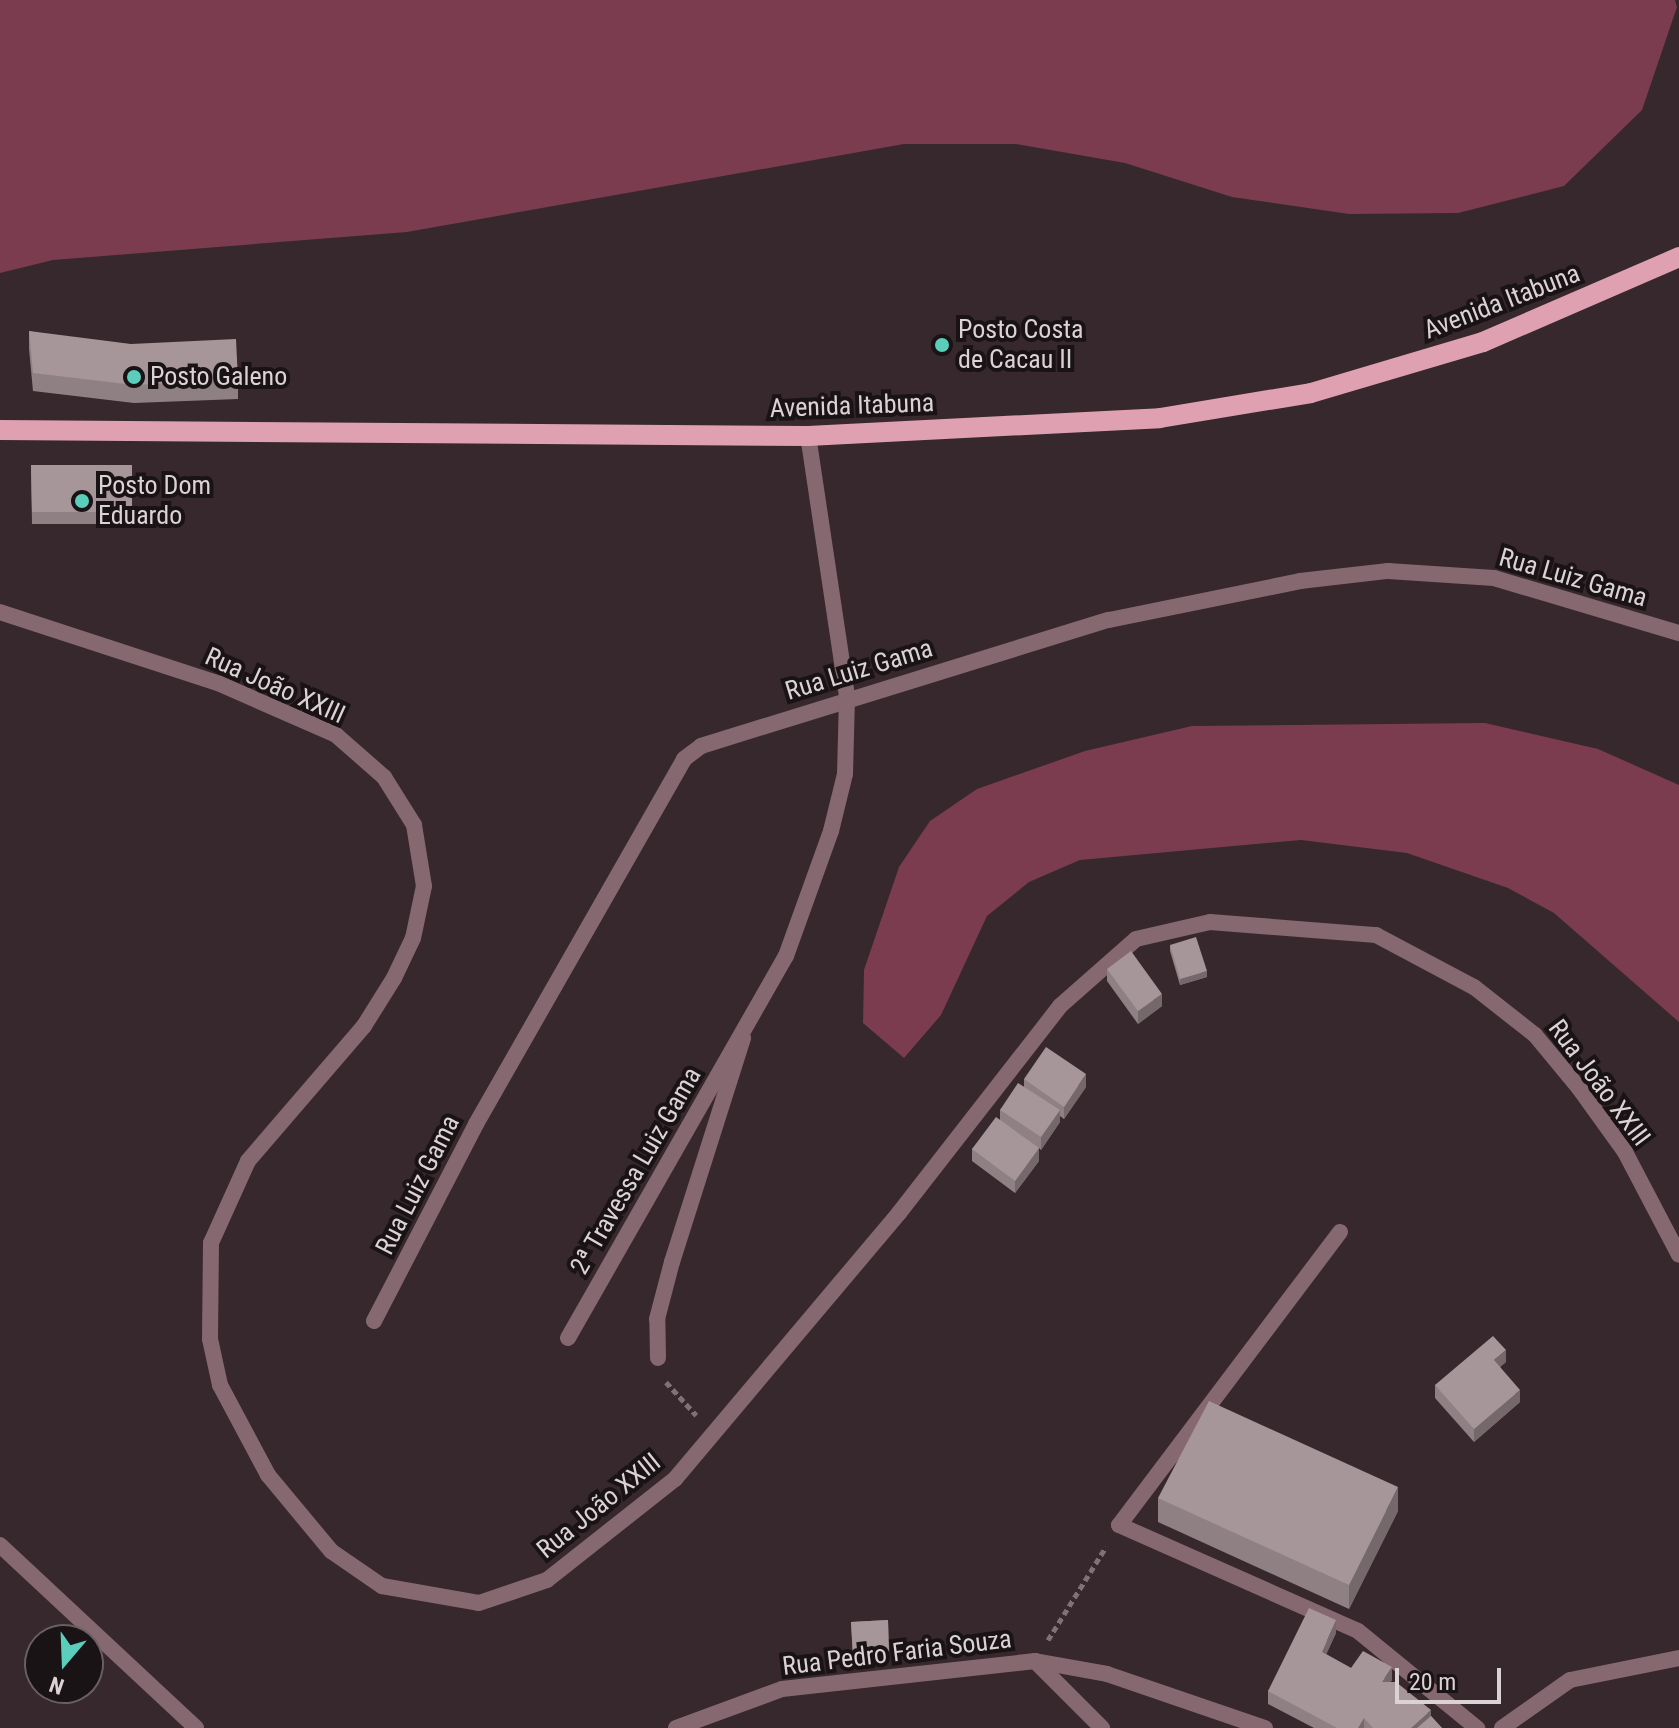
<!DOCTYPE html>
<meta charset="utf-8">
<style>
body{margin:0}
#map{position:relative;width:1679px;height:1728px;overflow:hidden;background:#36282c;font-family:"Roboto Condensed",sans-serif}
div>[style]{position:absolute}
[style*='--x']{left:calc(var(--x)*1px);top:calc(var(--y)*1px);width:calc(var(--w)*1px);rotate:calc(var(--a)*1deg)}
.forest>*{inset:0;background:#7b3c50}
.path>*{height:5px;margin-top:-2.5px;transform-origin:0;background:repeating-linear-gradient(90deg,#7e7275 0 6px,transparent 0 10px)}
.service>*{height:16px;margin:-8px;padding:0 8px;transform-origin:8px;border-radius:8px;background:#866870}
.minor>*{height:16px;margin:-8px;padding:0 8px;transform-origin:8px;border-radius:8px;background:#866870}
.primary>*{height:20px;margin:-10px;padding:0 10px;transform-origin:10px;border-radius:10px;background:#dfa1b2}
.wall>*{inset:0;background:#8f8084}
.shaded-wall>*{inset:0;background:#74686b}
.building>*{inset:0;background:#a69599}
.dots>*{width:22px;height:22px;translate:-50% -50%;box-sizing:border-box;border:4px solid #191315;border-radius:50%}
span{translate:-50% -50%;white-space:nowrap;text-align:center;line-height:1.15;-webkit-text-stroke:8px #191315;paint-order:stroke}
.street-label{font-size:26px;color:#dbd2d4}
.poi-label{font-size:26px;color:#dbd2d4}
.left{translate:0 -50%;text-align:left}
.north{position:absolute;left:24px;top:1624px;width:80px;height:80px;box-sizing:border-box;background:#191315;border:2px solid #675f61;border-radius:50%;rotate:199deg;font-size:22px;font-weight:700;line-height:32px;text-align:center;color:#dbd2d4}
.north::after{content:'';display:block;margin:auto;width:28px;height:36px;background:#5bcebb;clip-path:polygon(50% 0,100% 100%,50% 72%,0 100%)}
.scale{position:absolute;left:1395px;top:1668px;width:106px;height:36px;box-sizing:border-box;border:4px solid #dbd2d4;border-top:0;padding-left:10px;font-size:24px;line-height:28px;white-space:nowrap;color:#dbd2d4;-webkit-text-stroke:6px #191315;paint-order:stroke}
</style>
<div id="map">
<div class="forest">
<div style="clip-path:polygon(0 0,1675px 0,1677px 7px,1642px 110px,1564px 186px,1458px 213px,1349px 214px,1232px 197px,1125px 163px,1016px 144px,904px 144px,407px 232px,53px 260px,0 273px)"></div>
<div style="clip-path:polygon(1485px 723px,1598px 749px,1679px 785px,1679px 1022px,1554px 913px,1508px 888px,1407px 853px,1301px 840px,1080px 860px,1029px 882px,987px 916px,941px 1015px,904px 1058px,863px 1023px,864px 970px,899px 867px,930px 821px,977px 789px,1085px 751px,1192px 726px)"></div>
</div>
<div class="path">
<div style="--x:666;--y:1382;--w:45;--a:47.7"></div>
<div style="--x:1048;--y:1640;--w:110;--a:-58.1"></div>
</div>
<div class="service">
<div style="--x:658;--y:1358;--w:39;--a:-91"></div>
<div style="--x:657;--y:1319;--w:59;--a:-75.3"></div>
<div style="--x:672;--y:1262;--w:235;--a:-72.4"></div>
</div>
<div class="minor">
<div style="--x:0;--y:612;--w:231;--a:18.1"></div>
<div style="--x:220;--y:684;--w:127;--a:23.7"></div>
<div style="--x:336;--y:735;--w:64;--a:41.2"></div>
<div style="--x:384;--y:777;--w:57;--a:58"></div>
<div style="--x:414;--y:825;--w:62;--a:80.7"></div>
<div style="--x:424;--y:886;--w:53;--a:101.9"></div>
<div style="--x:413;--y:938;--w:44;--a:115.4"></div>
<div style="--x:394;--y:978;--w:57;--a:122"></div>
<div style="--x:364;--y:1026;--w:178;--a:130.7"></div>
<div style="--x:248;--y:1161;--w:90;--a:114.3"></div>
<div style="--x:211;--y:1243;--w:96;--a:90.6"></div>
<div style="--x:210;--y:1339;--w:47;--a:77.7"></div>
<div style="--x:220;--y:1385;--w:102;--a:61.9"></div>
<div style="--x:268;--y:1475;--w:99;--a:50.3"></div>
<div style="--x:331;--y:1551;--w:62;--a:34.5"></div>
<div style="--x:382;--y:1586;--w:98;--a:9.9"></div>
<div style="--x:479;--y:1603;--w:72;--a:-18.7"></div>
<div style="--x:547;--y:1580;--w:163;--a:-38.3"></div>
<div style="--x:675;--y:1479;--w:348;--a:-49.9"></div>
<div style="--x:899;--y:1213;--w:262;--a:-52.1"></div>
<div style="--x:1060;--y:1006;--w:101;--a:-41.4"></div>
<div style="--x:1136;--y:939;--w:76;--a:-12.9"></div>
<div style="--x:1210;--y:922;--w:167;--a:4.5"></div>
<div style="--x:1376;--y:935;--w:111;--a:28"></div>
<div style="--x:1474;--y:987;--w:78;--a:38.2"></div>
<div style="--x:1535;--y:1035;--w:69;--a:50.3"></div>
<div style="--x:1579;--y:1088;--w:79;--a:54.3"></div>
<div style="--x:1625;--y:1152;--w:116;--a:62.3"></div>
<div style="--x:1340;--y:1232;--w:367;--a:127"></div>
<div style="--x:1119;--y:1525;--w:261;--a:23.9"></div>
<div style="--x:1358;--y:1631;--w:154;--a:39.2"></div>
<div style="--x:374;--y:1321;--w:222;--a:-62.6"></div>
<div style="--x:476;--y:1124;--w:420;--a:-60.3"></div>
<div style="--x:684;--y:759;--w:21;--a:-37"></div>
<div style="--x:701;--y:746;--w:427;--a:-17.2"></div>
<div style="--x:1109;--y:620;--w:195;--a:-11.5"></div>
<div style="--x:1300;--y:581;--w:89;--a:-6.5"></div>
<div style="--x:1388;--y:571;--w:106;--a:3.8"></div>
<div style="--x:1494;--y:578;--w:193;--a:16.6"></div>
<div style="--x:568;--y:1338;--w:440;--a:-60.3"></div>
<div style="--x:786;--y:956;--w:133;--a:-70.2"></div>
<div style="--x:831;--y:831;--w:59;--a:-76.2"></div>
<div style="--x:845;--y:774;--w:78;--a:-88.5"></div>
<div style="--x:847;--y:696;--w:263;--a:-98.5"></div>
<div style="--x:0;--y:1545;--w:268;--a:43"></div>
<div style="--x:1035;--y:1661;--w:95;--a:45"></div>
<div style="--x:676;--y:1728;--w:113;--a:-20.2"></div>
<div style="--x:782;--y:1689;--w:255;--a:-6.3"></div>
<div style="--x:1035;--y:1661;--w:73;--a:10.2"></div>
<div style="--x:1107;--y:1674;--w:167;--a:18.9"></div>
<div style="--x:1502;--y:1728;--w:83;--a:-35.2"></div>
<div style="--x:1570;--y:1680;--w:111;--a:-11.4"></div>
</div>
<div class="primary">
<div style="--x:0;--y:430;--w:808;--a:0.43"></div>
<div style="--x:808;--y:436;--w:352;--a:-2.9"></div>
<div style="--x:1160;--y:418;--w:153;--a:-9.4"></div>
<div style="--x:1311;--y:393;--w:179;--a:-16.5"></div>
<div style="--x:1483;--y:342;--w:214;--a:-23.4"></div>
</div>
<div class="wall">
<div style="clip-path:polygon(29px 331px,238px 380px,238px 399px,134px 403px,33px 391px,29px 349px)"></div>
<div style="clip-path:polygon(31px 465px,132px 465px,132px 524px,32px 524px)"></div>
<div style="clip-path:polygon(1170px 945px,1207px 977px,1180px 985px,1170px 951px)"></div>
<div style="clip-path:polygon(1107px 969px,1162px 1006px,1138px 1024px,1107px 981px)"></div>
<div style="clip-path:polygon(1024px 1079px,1086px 1087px,1064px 1119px,1060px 1116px,1060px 1122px,1041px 1150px,1039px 1148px,1039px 1161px,1015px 1193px,972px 1161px,972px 1149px,1000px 1120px,1000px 1110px,1024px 1086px)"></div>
<div style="clip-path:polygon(1506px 1362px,1500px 1367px,1520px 1402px,1474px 1442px,1435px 1398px,1435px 1385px)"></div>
<div style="clip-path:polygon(1158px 1498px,1398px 1511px,1349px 1609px,1158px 1522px)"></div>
<div style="clip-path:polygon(888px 1620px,889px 1659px,853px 1660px,851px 1622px)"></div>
<div style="clip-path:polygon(1336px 1633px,1326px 1654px,1351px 1668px,1392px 1680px,1390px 1682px,1431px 1716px,1442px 1728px,1314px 1728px,1268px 1704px,1268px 1691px)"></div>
</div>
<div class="shaded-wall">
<div style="clip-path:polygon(1207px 971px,1207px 977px,1180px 985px,1180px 979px)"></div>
<div style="clip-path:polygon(1162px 994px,1162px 1006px,1138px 1024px,1138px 1011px)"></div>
<div style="clip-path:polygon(1086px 1074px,1086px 1087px,1064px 1119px,1064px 1107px)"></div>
<div style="clip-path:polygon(1060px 1110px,1060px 1122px,1041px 1150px,1041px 1137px)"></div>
<div style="clip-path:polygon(1039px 1148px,1039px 1161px,1015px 1193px,1015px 1181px)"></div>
<div style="clip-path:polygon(1506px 1350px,1506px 1362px,1494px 1372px,1494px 1360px)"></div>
<div style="clip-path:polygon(1520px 1390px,1520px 1402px,1474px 1442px,1474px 1429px)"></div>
<div style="clip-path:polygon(1398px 1487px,1398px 1511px,1349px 1609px,1349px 1585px)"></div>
<div style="clip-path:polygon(1336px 1620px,1336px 1633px,1322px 1664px,1322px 1652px)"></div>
<div style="clip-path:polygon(1392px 1667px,1392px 1680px,1382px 1694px,1382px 1682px)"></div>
<div style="clip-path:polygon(1431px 1710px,1431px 1722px,1424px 1728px,1411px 1728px)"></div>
<div style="clip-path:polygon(1364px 1718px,1364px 1728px,1358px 1728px)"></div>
</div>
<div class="building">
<div style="clip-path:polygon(29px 331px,131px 344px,236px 339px,238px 380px,134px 385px,33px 373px)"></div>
<div style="clip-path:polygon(31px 465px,132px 465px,132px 512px,32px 512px)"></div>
<div style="clip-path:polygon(1196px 937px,1207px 971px,1180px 979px,1170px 945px)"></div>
<div style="clip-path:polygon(1131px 951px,1162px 994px,1138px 1011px,1107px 969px)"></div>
<div style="clip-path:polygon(1046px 1047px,1086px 1074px,1064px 1107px,1024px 1079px)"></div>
<div style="clip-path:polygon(1018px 1083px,1060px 1110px,1041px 1137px,1000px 1110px)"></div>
<div style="clip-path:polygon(996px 1117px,1039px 1148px,1015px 1181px,972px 1149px)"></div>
<div style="clip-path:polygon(1493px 1336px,1506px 1350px,1494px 1360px,1520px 1390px,1474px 1429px,1435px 1385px)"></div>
<div style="clip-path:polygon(1209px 1401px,1398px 1487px,1349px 1585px,1158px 1498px)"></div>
<div style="clip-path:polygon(1309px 1608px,1336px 1620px,1322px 1652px,1351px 1668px,1363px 1651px,1392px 1667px,1382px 1682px,1396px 1682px,1431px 1710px,1411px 1728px,1373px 1728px,1364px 1718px,1358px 1728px,1337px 1728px,1268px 1691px)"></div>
<div style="clip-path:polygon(888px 1620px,889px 1653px,853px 1654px,851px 1622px)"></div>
<div style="clip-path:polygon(1431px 1716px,1442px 1728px,1417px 1728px)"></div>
</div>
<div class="dots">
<div style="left:942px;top:345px;background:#5bcebb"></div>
<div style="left:134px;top:377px;background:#5bcebb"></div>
<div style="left:82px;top:501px;background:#5bcebb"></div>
</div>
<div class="street-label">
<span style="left:1502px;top:302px;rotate:-21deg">Avenida Itabuna</span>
<span style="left:852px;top:406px;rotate:-2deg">Avenida Itabuna</span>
<span style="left:1573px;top:578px;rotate:16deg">Rua Luiz Gama</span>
<span style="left:859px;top:670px;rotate:-17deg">Rua Luiz Gama</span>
<span style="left:275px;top:686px;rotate:24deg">Rua João XXIII</span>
<span style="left:1599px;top:1083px;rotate:53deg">Rua João XXIII</span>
<span style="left:636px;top:1171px;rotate:-60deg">2ª Travessa Luiz Gama</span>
<span style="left:418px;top:1185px;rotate:-63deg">Rua Luiz Gama</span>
<span style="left:599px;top:1506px;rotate:-39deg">Rua João XXIII</span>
<span style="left:897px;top:1653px;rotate:-7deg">Rua Pedro Faria Souza</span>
</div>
<div class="poi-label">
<span class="left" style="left:958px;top:345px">Posto Costa<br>de Cacau II</span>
<span class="left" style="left:150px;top:377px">Posto Galeno</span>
<span class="left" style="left:98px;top:501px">Posto Dom<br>Eduardo</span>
</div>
<div class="north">N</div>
<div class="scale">20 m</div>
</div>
